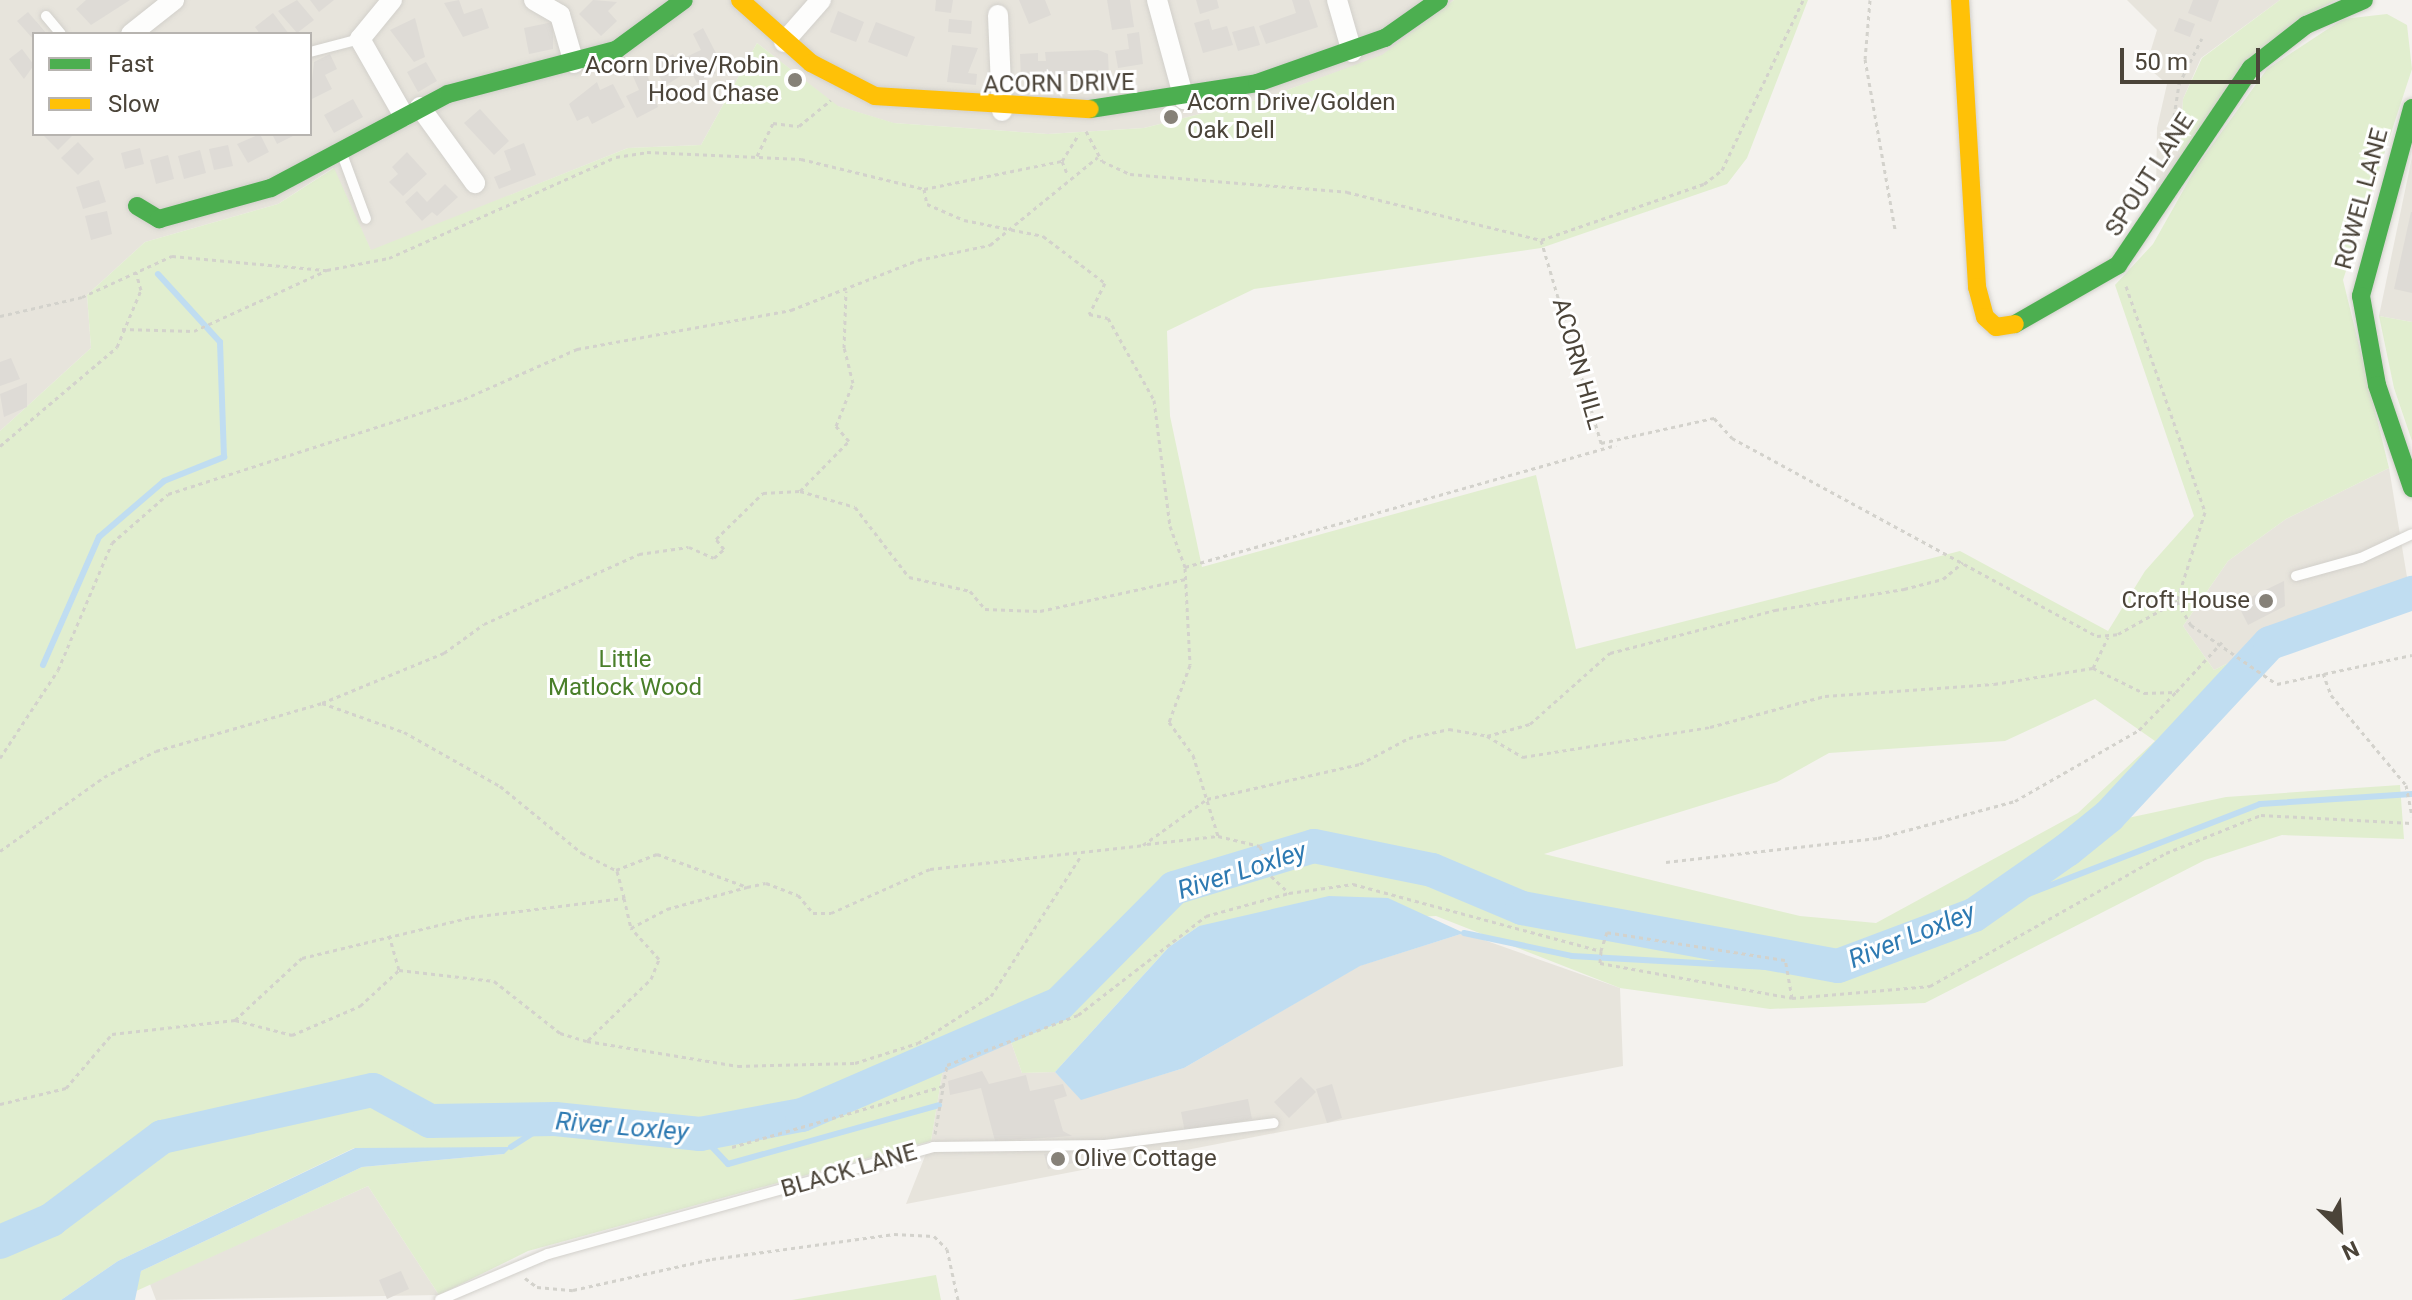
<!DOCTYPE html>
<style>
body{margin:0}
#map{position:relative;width:2412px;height:1300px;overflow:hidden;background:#f4f2ee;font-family:Roboto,sans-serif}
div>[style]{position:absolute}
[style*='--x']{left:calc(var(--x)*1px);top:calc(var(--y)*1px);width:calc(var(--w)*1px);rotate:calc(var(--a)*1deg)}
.residential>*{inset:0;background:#e7e4dc}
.green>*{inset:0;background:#e1eecf}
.water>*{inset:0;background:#c0ddf1}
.stream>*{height:6px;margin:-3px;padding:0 3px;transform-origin:3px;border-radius:3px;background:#c0ddf1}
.river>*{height:34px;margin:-17px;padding:0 17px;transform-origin:17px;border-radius:17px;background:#c0ddf1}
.building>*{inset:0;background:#dedbd6}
.path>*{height:3px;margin-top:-1.5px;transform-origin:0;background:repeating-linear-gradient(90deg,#d3d2cc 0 4px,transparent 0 8px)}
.roads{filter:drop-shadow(0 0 2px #d2d0cb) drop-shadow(0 0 2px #d2d0cb)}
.lane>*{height:10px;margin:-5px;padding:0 5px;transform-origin:5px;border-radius:5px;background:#fdfdfc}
.street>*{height:20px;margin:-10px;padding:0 10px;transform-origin:10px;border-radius:10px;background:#fdfdfc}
.fast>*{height:18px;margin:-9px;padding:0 9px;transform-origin:9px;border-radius:9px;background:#4caf50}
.slow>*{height:18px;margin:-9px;padding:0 9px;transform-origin:9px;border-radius:9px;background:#ffc107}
.dots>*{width:22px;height:22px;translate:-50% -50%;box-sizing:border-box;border:4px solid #fff;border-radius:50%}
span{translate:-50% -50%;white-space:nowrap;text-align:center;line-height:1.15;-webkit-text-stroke:6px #fff;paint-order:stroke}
.poi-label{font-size:24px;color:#4b4439}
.right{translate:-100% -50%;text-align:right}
.left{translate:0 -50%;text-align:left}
.street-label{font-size:24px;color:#4b4439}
.park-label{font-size:24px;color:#4a7f2a}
.water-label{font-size:26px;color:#2e7ab2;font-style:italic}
.legend{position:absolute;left:32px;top:32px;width:280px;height:104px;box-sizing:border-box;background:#fff;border:2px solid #b7b4b0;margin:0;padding:10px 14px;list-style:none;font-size:24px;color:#4b4439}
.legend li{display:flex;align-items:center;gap:16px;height:40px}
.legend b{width:40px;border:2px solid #b7b4b0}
.north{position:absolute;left:2300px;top:1188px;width:80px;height:80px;-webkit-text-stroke:6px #fff;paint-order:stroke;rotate:155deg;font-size:22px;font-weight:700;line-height:32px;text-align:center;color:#4b4439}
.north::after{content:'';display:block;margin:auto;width:28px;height:36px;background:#4b4439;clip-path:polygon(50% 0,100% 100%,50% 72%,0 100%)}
.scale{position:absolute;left:2120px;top:48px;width:140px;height:36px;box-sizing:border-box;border:4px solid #4b4439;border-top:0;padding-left:10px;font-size:24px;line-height:28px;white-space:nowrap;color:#4b4439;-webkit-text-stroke:6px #fff;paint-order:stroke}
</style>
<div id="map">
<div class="residential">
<div style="clip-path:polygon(evenodd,0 0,1454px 0,1382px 56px,1268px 97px,1144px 128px,1048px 134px,893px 123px,837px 106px,757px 43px,701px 145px,628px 148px,371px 251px,333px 168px,278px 204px,145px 242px,87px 295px,91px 348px,0 431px,0 0,34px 34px,310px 34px,310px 134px,34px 134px,34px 34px)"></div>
<div style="clip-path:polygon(2127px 0,2280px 0,2201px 58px,2183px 99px,2179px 166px,2156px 193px,2157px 128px,2167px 84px,2146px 66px,2157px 30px)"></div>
<div style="clip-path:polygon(2412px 157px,2412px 322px,2379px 316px)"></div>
<div style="clip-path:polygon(2389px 468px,2407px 577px,2214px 670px,2183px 626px,2228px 561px,2286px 519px)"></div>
<div style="clip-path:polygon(1464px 933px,1620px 988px,1623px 1066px,906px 1204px,931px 1141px,944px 1063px,1011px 1042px,1022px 1073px,1055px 1072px,1081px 1099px,1184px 1068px,1359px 966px)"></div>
<div style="clip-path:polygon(368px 1186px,439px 1295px,156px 1300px,150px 1284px)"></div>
</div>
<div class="green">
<div style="clip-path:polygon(evenodd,1454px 0,1808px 0,1747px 158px,1727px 184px,1541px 248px,1254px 289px,1167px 331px,1170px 416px,1202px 567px,1536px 475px,1576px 649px,1960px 551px,2108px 631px,2145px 571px,2194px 516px,2115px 285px,2153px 244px,2197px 166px,2267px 69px,2343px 19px,2387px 14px,2407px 25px,2412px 69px,2343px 280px,2389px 468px,2286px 519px,2228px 561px,2183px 626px,2214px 670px,2407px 577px,2409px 611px,2273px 658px,2123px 819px,2226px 797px,2400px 785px,2404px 839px,2282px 835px,2205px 860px,1925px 1003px,1770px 1009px,1620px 988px,1436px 916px,1199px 926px,1169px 947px,1055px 1072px,1022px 1073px,1011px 1042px,944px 1063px,931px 1141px,528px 1251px,439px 1295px,368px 1186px,134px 1292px,141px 1271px,362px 1167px,504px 1154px,354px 1148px,118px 1261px,61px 1300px,0 1300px,0 431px,91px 348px,87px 295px,145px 242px,278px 204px,334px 168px,371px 250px,628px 148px,701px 145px,757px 43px,838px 106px,894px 123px,1048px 134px,1144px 128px,1268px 97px,1382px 55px,1454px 0,2095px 699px,2155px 741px,2078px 813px,1876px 923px,1800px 916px,1544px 854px,1777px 782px,1829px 753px,2005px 741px,2095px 699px)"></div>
<div style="clip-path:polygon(2280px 0,2336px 0,2300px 19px,2179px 166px,2183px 99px,2202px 58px)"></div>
<div style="clip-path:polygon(2379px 316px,2412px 322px,2412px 441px,2394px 388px)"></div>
<div style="clip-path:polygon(936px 1275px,941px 1300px,792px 1300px)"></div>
</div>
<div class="water">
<div style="clip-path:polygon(1329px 896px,1388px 898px,1464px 933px,1360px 966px,1184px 1068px,1081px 1100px,1055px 1072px,1169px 947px,1199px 926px)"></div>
<div style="clip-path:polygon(511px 1147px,504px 1154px,362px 1167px,141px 1271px,135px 1300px,61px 1300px,118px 1261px,355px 1148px)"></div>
</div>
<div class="stream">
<div style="--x:43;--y:665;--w:140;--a:-66.4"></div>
<div style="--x:99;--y:537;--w:86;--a:-40.7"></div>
<div style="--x:164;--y:481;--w:65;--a:-21.8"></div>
<div style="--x:224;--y:457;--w:115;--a:-92"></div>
<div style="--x:220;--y:342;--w:92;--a:-132.4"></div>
<div style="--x:1974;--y:915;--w:307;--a:-21.2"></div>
<div style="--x:2260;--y:804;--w:152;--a:-3.8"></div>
<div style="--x:1464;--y:933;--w:110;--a:12"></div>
<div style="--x:1572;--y:956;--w:215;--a:3.2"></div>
<div style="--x:1787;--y:968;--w:19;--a:-32"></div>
<div style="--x:700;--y:1134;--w:41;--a:47"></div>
<div style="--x:728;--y:1164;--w:219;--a:-15.6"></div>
<div style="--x:511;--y:1147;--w:52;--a:-32.5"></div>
</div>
<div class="river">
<div style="--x:0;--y:1242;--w:56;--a:-23.3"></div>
<div style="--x:51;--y:1220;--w:139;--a:-36.8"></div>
<div style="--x:162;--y:1137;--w:216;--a:-12.6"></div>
<div style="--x:373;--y:1090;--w:65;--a:28.5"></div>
<div style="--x:430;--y:1121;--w:125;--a:-0.9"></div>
<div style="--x:555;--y:1119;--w:146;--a:5.9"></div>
<div style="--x:700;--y:1134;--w:104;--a:-10.6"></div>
<div style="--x:802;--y:1115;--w:280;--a:-23.4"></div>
<div style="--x:1059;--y:1004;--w:163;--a:-45.2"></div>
<div style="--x:1174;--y:888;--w:146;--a:-16.7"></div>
<div style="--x:1314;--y:846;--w:120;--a:11.5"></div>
<div style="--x:1432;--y:870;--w:98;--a:22.9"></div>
<div style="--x:1522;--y:908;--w:321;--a:10.4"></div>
<div style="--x:1838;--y:966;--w:145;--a:-20.6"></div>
<div style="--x:1974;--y:915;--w:113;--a:-35"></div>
<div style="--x:2067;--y:850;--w:54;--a:-39"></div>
<div style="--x:2109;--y:816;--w:236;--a:-47.1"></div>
<div style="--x:2270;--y:643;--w:151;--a:-19.4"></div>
</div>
<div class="building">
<div style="clip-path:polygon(86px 0,130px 0,91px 25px,76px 9px)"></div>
<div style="clip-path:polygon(297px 0,314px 20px,297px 33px,278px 11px)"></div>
<div style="clip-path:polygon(310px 0,334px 0,319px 12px)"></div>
<div style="clip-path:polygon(459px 0,464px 14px,482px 8px,489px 28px,463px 37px,444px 3px)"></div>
<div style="clip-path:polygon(593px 0,617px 2px,608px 11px,617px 21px,601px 36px,579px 14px)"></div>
<div style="clip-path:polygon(936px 0,953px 0,951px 13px,935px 11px)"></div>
<div style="clip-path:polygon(1019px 0,1045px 0,1051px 15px,1029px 24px)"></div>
<div style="clip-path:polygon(1107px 0,1130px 0,1134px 27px,1112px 30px)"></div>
<div style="clip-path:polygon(1196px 0,1217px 0,1219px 8px,1200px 14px)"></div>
<div style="clip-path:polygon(1292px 0,1309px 0,1318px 27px,1266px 44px,1259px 26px,1296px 13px)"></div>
<div style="clip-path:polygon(2193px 0,2219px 0,2211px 22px,2188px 13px)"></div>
<div style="clip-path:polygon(838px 11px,864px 22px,856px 42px,830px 32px)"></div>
<div style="clip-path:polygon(28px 12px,47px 34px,34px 40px,17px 21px)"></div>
<div style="clip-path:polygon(273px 13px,289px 34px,260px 34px,255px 27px)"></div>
<div style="clip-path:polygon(415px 18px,425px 57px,414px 62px,390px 30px)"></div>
<div style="clip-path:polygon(2179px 18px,2195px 24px,2190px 37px,2174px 31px)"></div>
<div style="clip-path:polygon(949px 19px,972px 21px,971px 34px,948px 32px)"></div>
<div style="clip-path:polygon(1209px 19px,1212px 30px,1227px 26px,1233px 45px,1203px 53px,1194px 23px)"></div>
<div style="clip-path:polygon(553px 22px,553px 49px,529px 54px,524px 28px)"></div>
<div style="clip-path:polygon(876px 22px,915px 37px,907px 57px,868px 42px)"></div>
<div style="clip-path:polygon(1254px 26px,1260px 45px,1238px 51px,1232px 32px)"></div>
<div style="clip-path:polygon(703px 28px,719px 59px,711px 63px,716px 73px,697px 83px,684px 58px,701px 50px,693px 34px)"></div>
<div style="clip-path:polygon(1139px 32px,1143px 64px,1118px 68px,1115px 51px,1129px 49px,1127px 34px)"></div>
<div style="clip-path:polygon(952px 45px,978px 48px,968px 73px,977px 74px,976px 85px,947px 82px)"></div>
<div style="clip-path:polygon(22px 49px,34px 65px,24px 79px,9px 59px)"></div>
<div style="clip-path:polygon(1098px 50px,1108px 54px,1109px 78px,1097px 79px,1096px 70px,1083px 71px,1083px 82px,1070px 82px,1070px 74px,1021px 77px,1020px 54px,1038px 53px,1038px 61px,1046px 61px,1045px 52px)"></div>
<div style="clip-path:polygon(330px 54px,337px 69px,325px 75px,332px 89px,310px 100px,314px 62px)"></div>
<div style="clip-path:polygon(673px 54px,685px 73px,665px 86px,653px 66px)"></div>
<div style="clip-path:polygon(426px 62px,437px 81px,418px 92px,407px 72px)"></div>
<div style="clip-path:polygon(645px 68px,658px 107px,637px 118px,626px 96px,639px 90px,632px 74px)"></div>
<div style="clip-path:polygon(597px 82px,600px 90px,613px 84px,625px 107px,592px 124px,588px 116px,577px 121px,569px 104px)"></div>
<div style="clip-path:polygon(353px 99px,363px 117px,334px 133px,324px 115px)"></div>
<div style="clip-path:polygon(480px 109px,509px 141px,494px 155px,464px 123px)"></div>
<div style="clip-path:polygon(42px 134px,74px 134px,58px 150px)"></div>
<div style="clip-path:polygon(260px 134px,269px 152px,248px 163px,237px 144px)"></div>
<div style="clip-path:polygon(272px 134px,297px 134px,277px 144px)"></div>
<div style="clip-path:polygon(78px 142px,94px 159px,78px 175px,61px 158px)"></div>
<div style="clip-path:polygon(524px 143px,536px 175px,499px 189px,494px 177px,511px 170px,504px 151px)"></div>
<div style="clip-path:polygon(228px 145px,233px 166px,214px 170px,209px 149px)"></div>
<div style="clip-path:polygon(140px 148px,144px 164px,125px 169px,121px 153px)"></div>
<div style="clip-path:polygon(200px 150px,206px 173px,184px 179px,178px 156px)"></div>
<div style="clip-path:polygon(407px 152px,427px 174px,403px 196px,389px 182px,398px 174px,392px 167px)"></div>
<div style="clip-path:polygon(168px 155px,174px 179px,156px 184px,150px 160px)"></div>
<div style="clip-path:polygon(99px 180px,106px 202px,83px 209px,76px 187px)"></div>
<div style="clip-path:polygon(445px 184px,458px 197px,437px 216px,432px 212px,422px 221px,405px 202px,417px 191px,427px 202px)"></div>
<div style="clip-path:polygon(107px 211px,112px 234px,91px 240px,85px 216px)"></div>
<div style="clip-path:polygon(2411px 212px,2412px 212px,2412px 293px,2394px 289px)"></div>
<div style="clip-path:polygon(11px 358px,20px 379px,0 386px,0 362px)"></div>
<div style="clip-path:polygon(27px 383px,27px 407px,4px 417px,0 394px)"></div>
<div style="clip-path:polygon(2284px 581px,2285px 606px,2248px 625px,2240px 609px,2249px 598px)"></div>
<div style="clip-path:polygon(982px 1071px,989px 1084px,1026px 1075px,1030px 1091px,1063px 1084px,1067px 1096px,1054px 1100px,1063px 1131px,1072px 1136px,995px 1141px,981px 1088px,950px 1095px,948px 1081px)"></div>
<div style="clip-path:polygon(1301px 1077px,1316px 1092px,1289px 1118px,1274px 1102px)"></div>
<div style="clip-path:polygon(1332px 1084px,1342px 1118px,1327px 1123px,1316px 1089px)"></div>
<div style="clip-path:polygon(1248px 1099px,1252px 1119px,1185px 1132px,1181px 1112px)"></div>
<div style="clip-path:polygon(1069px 1149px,1073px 1163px,1048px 1169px,1044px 1154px)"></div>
<div style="clip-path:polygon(401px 1271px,409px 1289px,387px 1299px,379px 1280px)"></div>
</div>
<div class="path">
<div style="--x:1870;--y:0;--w:59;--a:94.8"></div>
<div style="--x:1865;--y:59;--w:173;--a:80"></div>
<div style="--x:1086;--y:131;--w:34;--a:62"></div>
<div style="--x:1102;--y:161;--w:31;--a:25"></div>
<div style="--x:1130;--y:174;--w:218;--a:4.7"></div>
<div style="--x:1347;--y:192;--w:200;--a:13.9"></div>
<div style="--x:2169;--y:148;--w:65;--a:-81.1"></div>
<div style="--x:2179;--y:84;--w:51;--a:-63.4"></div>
<div style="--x:757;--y:156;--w:37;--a:-64"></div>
<div style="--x:773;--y:123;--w:26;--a:7"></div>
<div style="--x:799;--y:126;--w:41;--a:-39.1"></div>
<div style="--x:1062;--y:161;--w:16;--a:68"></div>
<div style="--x:924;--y:189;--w:15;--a:79"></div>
<div style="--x:927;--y:204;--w:40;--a:23.4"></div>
<div style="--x:964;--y:220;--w:81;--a:11.4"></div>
<div style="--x:1043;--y:236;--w:78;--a:37.2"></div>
<div style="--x:1105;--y:283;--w:35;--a:117"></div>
<div style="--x:1089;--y:314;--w:19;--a:12"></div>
<div style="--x:1108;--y:318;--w:94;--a:60.7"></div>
<div style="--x:1154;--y:400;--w:127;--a:82.8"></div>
<div style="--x:1170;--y:526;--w:44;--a:69.9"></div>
<div style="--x:1185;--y:567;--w:448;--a:-15.8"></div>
<div style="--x:1541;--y:240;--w:212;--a:73.5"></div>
<div style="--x:1601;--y:443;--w:116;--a:-12.5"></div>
<div style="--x:1714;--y:418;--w:27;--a:48"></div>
<div style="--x:1732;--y:438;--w:415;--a:28.5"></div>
<div style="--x:2097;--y:636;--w:21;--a:-5"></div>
<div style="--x:2118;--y:634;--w:68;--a:-29.2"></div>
<div style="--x:1541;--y:240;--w:172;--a:-19"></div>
<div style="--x:1704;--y:184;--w:23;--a:-38"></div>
<div style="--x:1722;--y:170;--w:188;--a:-64.5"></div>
<div style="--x:2126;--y:286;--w:239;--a:70.7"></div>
<div style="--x:2205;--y:512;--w:93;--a:107.5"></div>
<div style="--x:2177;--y:601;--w:28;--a:60"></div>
<div style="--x:2191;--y:625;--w:104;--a:34.5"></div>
<div style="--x:2277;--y:684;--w:138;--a:-12.1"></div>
<div style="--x:0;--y:316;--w:84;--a:-13"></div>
<div style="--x:82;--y:297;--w:99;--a:-24.5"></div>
<div style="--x:172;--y:256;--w:156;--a:5.2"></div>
<div style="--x:327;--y:270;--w:63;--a:-11"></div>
<div style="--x:389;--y:258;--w:248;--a:-24"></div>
<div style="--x:616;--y:157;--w:31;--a:-9"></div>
<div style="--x:647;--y:152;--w:154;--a:2.6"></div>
<div style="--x:801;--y:159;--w:127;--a:13.7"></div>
<div style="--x:924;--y:189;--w:141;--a:-11.5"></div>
<div style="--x:1062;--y:161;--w:32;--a:-58"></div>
<div style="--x:122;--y:329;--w:72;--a:1.6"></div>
<div style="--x:194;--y:331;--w:144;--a:-24.6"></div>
<div style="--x:0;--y:446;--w:153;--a:-40.2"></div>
<div style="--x:117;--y:347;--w:62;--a:-67.2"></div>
<div style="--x:141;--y:290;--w:18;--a:-106"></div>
<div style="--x:800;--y:491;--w:57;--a:16.2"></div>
<div style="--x:855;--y:507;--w:88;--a:52.4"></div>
<div style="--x:909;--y:577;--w:63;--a:12.9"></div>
<div style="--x:970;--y:591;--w:23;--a:50"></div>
<div style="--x:985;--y:609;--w:55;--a:2.1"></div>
<div style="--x:1040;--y:611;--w:149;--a:-12.4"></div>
<div style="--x:1185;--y:568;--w:97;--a:87"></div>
<div style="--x:1190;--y:665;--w:61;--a:110.2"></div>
<div style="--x:1169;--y:722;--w:41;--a:54"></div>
<div style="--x:1193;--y:755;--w:85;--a:72.8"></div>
<div style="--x:2093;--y:668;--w:34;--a:-64"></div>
<div style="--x:2323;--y:673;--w:23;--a:70"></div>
<div style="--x:2331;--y:695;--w:117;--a:50.2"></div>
<div style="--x:2406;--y:785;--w:32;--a:79"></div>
<div style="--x:322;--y:703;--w:87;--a:19.5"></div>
<div style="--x:404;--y:732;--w:110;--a:29.4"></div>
<div style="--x:500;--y:786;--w:106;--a:39.3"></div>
<div style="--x:582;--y:853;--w:38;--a:27"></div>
<div style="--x:616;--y:870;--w:44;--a:-21.3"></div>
<div style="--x:657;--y:854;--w:96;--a:20.1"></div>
<div style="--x:747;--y:887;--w:19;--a:-12"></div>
<div style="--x:766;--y:883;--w:34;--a:21"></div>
<div style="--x:798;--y:895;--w:23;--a:50"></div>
<div style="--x:813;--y:913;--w:18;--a:0"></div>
<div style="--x:831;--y:913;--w:108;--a:-24"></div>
<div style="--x:930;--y:869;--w:214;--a:-6.4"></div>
<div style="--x:1143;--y:845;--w:79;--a:-35.7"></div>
<div style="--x:1207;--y:799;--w:157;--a:-12.9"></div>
<div style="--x:1360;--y:764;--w:55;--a:-28"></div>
<div style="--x:1409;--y:738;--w:41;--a:-12.7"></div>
<div style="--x:1449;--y:729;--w:39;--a:10"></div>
<div style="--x:1487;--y:736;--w:42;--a:30.3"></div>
<div style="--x:1523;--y:757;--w:189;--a:-9.1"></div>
<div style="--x:1710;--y:727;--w:119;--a:-15.1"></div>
<div style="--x:1825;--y:696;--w:169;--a:-4.1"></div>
<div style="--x:1994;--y:684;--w:100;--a:-9.2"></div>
<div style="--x:2093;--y:668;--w:57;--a:26.1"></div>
<div style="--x:2144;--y:693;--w:32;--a:-2"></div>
<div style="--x:2176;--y:692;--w:68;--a:-47.4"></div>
<div style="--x:1487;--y:736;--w:45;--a:-15.6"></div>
<div style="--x:1530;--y:724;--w:107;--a:-41.6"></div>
<div style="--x:1610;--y:653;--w:171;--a:-14.6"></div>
<div style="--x:1775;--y:610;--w:131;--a:-9.2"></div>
<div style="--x:1904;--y:589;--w:40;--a:-14.4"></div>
<div style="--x:1943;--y:579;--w:26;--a:-40"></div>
<div style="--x:0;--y:758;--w:105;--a:-56.6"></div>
<div style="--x:58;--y:670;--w:138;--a:-67"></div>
<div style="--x:112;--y:543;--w:74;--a:-41.2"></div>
<div style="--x:168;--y:494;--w:311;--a:-17.8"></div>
<div style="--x:464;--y:399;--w:124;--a:-23.9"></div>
<div style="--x:577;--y:349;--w:218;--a:-10.3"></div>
<div style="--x:791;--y:310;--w:136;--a:-21.5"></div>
<div style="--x:918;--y:260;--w:74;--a:-11.8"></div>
<div style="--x:990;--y:245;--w:139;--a:-39.2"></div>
<div style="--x:1147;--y:844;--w:71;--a:-6.4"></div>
<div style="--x:1218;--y:836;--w:43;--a:13.4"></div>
<div style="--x:1260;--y:846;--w:32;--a:70"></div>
<div style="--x:1271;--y:876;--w:25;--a:43"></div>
<div style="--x:0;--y:851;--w:128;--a:-35.4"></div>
<div style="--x:104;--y:777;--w:58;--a:-26.6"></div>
<div style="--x:156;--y:751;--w:173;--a:-16.1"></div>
<div style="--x:322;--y:703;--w:132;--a:-22.3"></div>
<div style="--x:444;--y:653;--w:49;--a:-35.9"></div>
<div style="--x:484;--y:624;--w:170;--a:-24.3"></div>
<div style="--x:639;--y:554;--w:50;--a:-8"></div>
<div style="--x:689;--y:547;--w:27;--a:24"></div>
<div style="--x:714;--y:558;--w:13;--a:-42"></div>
<div style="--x:724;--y:549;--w:13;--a:-129"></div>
<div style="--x:716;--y:539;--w:66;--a:-44.4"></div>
<div style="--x:763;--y:493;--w:37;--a:-3"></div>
<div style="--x:800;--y:491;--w:70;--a:-45.6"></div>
<div style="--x:849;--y:441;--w:20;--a:-131"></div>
<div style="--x:836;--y:426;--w:46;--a:-68.4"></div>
<div style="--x:853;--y:383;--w:36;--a:-104"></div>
<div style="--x:844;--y:348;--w:57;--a:-88"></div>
<div style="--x:1666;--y:862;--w:213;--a:-6.5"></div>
<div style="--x:1878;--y:838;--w:142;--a:-15.1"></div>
<div style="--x:2015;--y:801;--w:143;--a:-29.8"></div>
<div style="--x:2139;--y:730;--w:53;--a:-45.8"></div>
<div style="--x:617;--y:871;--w:28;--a:75"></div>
<div style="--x:389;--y:935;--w:36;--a:74"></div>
<div style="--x:1792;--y:998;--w:39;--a:-100"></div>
<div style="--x:1785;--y:960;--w:180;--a:-171.1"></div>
<div style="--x:1607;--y:932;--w:20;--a:108"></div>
<div style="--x:1601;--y:951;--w:12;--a:95"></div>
<div style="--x:1600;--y:963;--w:195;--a:10.3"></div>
<div style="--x:1792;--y:998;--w:139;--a:-5"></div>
<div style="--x:1930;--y:986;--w:271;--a:-29.4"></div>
<div style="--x:2166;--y:853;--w:102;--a:-21.8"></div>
<div style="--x:2261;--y:815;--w:151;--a:3"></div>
<div style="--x:235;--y:1020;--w:59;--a:14.7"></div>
<div style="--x:292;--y:1035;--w:74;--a:-23.1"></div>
<div style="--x:360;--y:1006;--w:53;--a:-42.7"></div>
<div style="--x:399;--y:970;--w:96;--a:6.6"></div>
<div style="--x:494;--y:981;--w:84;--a:38.2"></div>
<div style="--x:560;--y:1033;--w:28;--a:17"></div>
<div style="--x:587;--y:1041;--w:153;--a:9.4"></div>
<div style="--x:738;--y:1066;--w:117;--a:-1.5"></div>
<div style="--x:855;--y:1063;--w:66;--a:-17.6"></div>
<div style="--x:918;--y:1043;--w:87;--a:-32.8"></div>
<div style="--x:991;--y:996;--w:166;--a:-57.3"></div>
<div style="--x:588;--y:1040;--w:88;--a:-44.1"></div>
<div style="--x:651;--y:979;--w:22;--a:-68"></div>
<div style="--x:659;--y:959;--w:42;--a:-132.1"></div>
<div style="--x:0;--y:1104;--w:68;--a:-13.6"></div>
<div style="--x:66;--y:1088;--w:71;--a:-49.6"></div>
<div style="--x:112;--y:1034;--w:124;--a:-6.5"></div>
<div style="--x:235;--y:1020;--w:91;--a:-42.8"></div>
<div style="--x:302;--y:958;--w:174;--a:-13.6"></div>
<div style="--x:471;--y:917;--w:154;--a:-7.1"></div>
<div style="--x:624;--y:898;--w:31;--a:77"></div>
<div style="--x:631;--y:928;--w:41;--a:-27.8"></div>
<div style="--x:667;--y:909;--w:83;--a:-15.4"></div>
<div style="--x:935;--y:1134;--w:70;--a:-80.1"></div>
<div style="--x:947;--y:1065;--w:140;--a:-20.9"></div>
<div style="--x:1078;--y:1015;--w:162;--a:-37.7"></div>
<div style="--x:1206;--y:916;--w:86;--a:-15.5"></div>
<div style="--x:1289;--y:893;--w:65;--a:-8"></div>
<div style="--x:1353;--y:884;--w:257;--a:15.1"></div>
<div style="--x:732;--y:1147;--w:221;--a:-16.1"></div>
<div style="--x:525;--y:1278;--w:15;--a:37"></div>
<div style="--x:537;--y:1287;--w:36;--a:5"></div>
<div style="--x:573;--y:1290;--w:142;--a:-12.6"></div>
<div style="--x:712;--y:1259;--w:184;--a:-7.8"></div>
<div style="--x:894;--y:1234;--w:40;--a:2.9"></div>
<div style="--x:934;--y:1236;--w:18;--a:45"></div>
<div style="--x:947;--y:1249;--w:52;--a:77.8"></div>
</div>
<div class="roads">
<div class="lane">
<div style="--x:46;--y:16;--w:23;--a:50"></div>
<div style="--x:310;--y:52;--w:52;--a:-14.6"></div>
<div style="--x:342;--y:154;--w:69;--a:69.7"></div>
<div style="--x:2296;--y:576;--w:67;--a:-15.5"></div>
<div style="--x:2361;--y:558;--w:56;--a:-25.2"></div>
<div style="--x:440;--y:1300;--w:117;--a:-23.1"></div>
<div style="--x:548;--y:1254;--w:400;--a:-15.5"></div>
<div style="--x:933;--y:1147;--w:172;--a:-0.7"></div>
<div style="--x:1105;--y:1145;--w:170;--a:-7.4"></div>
</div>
<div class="street">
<div style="--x:392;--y:0;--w:50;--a:129.4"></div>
<div style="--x:360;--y:39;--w:89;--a:60.3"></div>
<div style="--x:534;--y:0;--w:30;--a:30"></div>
<div style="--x:560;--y:15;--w:50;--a:73.7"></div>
<div style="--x:1157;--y:0;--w:103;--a:74.7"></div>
<div style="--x:1337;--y:0;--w:54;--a:73.9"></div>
<div style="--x:998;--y:15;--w:96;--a:87.6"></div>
<div style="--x:131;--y:34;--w:55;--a:-38.3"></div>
<div style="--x:784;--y:42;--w:56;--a:-48.6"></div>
<div style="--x:420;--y:107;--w:94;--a:54.1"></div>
</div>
<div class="fast">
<div style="--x:2412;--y:108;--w:195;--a:105.2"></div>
<div style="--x:2361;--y:296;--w:90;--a:79.8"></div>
<div style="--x:2377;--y:385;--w:109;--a:71.2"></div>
<div style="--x:1090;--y:109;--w:169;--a:-8.8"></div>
<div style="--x:1257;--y:83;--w:136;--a:-19.4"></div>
<div style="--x:1385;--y:38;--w:66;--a:-35.1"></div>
<div style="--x:137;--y:206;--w:26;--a:31"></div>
<div style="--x:159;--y:219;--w:116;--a:-15.5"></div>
<div style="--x:271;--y:188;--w:200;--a:-28"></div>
<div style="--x:448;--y:94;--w:174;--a:-14.7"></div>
<div style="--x:616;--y:50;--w:84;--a:-36.3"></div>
<div style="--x:2015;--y:324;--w:119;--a:-29.8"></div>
<div style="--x:2118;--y:265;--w:238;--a:-56"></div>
<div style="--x:2251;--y:68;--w:70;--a:-38"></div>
<div style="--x:2306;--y:25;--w:63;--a:-23.3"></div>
</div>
<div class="slow">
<div style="--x:740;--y:0;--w:95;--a:41.6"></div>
<div style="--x:811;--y:63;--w:72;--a:27.3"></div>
<div style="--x:875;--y:96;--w:215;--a:3.5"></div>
<div style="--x:1960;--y:0;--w:288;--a:86.6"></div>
<div style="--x:1977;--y:287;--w:31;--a:75"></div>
<div style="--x:1985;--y:317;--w:15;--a:42"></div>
<div style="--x:1996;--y:327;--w:19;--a:-9"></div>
</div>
</div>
<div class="dots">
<div style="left:795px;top:80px;background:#868178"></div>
<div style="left:1171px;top:117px;background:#868178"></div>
<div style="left:2266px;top:601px;background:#868178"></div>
<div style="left:1058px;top:1159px;background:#868178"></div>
</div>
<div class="poi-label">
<span class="right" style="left:779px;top:80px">Acorn Drive/Robin<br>Hood Chase</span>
<span class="left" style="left:1187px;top:117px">Acorn Drive/Golden<br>Oak Dell</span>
<span class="right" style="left:2250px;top:601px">Croft House</span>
<span class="left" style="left:1074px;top:1159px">Olive Cottage</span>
</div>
<div class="street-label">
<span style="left:1059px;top:84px;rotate:-1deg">ACORN DRIVE</span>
<span style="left:2150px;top:175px;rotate:-57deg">SPOUT LANE</span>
<span style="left:2362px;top:199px;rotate:-75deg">ROWEL LANE</span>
<span style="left:1578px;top:364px;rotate:74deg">ACORN HILL</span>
<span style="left:849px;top:1171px;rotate:-16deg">BLACK LANE</span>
</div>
<div class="park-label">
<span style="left:625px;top:674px">Little<br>Matlock Wood</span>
</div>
<div class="water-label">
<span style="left:1242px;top:871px;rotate:-18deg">River Loxley</span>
<span style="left:1912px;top:936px;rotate:-22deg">River Loxley</span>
<span style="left:622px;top:1127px;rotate:5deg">River Loxley</span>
</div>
<ul class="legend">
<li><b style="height:10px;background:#4caf50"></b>Fast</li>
<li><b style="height:10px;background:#ffc107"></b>Slow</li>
</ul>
<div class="north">N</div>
<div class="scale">50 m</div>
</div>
